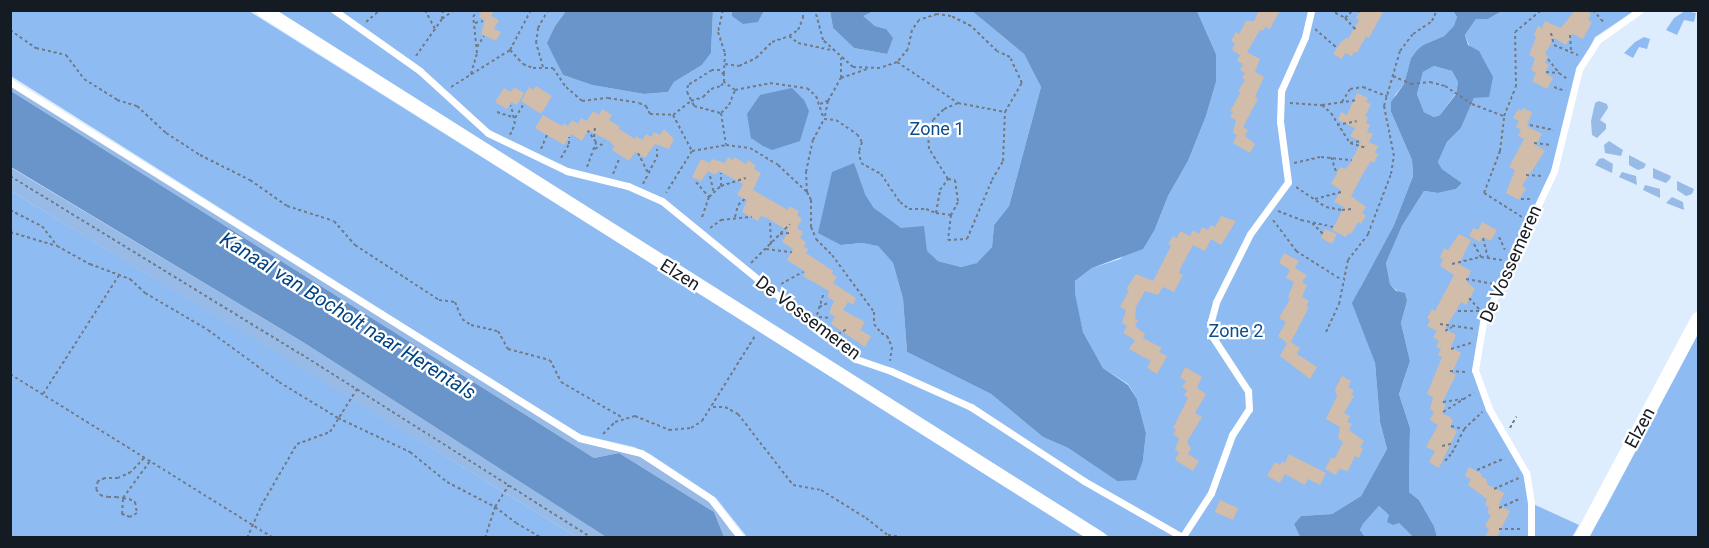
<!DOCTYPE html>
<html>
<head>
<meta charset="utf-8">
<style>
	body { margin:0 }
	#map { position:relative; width:1709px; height:548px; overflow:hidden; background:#deedfe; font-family:Roboto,sans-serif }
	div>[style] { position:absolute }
	.green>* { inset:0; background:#97bae6 }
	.forest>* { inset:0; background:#8ebbf2 }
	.water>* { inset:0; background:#6995ca }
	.building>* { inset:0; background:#d2bcaa; transform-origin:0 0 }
	.path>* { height:2px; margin-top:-1px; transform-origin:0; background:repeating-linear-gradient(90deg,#717b87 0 3px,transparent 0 6px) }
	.service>* { height:7px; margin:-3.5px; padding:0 3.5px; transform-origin:3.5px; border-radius:3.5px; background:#fff }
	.minor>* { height:14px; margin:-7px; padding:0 7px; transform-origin:7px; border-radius:7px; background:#fff }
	span { translate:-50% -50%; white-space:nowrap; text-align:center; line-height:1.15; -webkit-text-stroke:4.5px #fff; paint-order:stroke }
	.park-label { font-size:18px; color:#0d4c8d }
	.street-label { font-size:18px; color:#151b23 }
	.water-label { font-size:20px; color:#004483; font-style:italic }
	.frame { position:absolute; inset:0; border:12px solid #151b23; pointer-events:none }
</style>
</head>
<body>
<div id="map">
	<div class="green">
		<div style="clip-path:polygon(10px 85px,579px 442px,639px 456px,708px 500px,719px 511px,730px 530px,737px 537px,724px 537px,714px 512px,619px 453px,594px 458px,11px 91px)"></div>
		<div style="clip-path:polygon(1599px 101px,1607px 104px,1608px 108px,1600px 120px,1606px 124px,1606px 129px,1597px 138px,1592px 135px,1591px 121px,1595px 103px)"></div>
		<div style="clip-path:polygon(1609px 141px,1623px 150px,1621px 156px,1605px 153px,1604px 145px)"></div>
		<div style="clip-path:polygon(1629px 155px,1646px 164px,1644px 168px,1638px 170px,1629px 165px)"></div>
		<div style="clip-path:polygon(1603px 158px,1613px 164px,1612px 173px,1595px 165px,1599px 159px)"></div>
		<div style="clip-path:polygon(10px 167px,306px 344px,606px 537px,577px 537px,11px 191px)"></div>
		<div style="clip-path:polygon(1653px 168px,1671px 176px,1670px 179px,1666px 183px,1653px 178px)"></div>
		<div style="clip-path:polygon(1622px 172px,1636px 176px,1637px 185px,1619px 177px)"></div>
		<div style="clip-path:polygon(1677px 181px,1694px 189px,1692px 194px,1686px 196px,1677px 190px)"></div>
		<div style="clip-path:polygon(1645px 185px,1660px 189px,1660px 198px,1643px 190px)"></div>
		<div style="clip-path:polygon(1672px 197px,1683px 202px,1684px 210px,1666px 203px)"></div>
	</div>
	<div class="forest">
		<div style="clip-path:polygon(10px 11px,249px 11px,1087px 537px,747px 537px,716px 498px,650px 454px,634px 447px,578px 434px,11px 76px)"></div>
		<div style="clip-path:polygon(272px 11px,566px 11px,555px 26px,548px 43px,563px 75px,592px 85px,644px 94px,668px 92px,674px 82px,702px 65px,711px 53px,713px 11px,732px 11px,732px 16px,758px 22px,764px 11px,830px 11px,833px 28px,854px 48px,887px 54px,886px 29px,875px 26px,862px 16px,874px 11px,972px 11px,1024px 54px,1041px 87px,1009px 206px,994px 225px,992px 247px,978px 263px,961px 267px,938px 261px,874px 208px,865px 194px,841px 245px,862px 243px,878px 246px,893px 263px,903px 299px,907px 352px,991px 394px,1043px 437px,1068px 448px,1117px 481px,1143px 460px,1146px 433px,1137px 399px,1128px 384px,1103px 368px,1083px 332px,1074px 294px,1075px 281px,1092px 268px,1120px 259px,1155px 229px,1168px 196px,1188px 161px,1206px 116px,1216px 82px,1216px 54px,1197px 11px,1453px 11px,1457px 17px,1455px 26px,1444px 36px,1423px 45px,1417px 50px,1411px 58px,1404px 84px,1395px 95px,1391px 112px,1412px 160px,1413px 176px,1394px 225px,1360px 288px,1358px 317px,1375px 363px,1380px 422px,1387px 449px,1361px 496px,1332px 514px,1301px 516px,1294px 524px,1300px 537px,1110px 537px)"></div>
		<div style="clip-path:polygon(1502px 11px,1634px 11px,1595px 37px,1579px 69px,1554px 171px,1483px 322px,1475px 370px,1482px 393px,1526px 473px,1531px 503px,1579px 525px,1572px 537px,1437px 537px,1434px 526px,1419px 500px,1409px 492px,1410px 428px,1399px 394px,1410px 361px,1401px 323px,1407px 301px,1390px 284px,1386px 263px,1402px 226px,1424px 191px,1438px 193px,1456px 189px,1462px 183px,1442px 169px,1438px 162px,1447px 142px,1461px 128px,1474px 98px,1489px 96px,1465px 35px,1476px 19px,1488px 19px)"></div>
		<div style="clip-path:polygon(1685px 11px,1696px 13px,1694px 22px,1684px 20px,1677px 35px,1666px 30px,1674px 18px)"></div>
		<div style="clip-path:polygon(1644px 37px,1650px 39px,1647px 49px,1639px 47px,1633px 58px,1624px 53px,1635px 42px)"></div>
		<div style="clip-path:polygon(1434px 66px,1452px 71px,1458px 82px,1456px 93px,1440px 115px,1434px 117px,1424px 112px,1417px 94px,1423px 72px)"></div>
		<div style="clip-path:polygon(11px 191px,295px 364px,577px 537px,11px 537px)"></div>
		<div style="clip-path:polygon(1698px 334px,1698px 537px,1588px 538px,1606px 507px)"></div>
		<div style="clip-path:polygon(1379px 506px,1399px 523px,1413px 537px,1365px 537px,1360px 530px,1363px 524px)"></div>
	</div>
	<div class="water">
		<div style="clip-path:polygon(566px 11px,713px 11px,711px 53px,702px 65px,674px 82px,668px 92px,644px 94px,592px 85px,563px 75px,547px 43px,555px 26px)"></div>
		<div style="clip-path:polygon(732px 11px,732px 10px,764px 11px,758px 22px,743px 24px,732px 16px)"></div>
		<div style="clip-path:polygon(830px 11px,885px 11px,874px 11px,863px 16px,875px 26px,886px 29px,893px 38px,887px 54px,854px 48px,833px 28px)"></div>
		<div style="clip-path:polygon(972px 11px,1197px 11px,1216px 54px,1216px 82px,1206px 116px,1188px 161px,1168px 196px,1155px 229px,1143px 249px,1092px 268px,1075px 281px,1075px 294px,1083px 332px,1103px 368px,1128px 385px,1137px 399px,1146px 433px,1143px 460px,1136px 480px,1117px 481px,1068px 448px,1043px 437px,991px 394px,907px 352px,903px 299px,893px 263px,878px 246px,862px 243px,841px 245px,818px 233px,832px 172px,854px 163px,865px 194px,874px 208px,901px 228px,924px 226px,927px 251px,938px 261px,961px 267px,977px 263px,992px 247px,994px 225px,1009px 206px,1041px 87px,1024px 54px)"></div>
		<div style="clip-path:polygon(evenodd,1453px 11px,1502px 11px,1488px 19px,1476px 19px,1465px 35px,1468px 45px,1479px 51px,1493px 77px,1489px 97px,1474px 98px,1461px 128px,1447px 142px,1438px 162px,1442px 169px,1462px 183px,1456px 189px,1438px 193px,1424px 191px,1402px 226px,1386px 263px,1390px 284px,1396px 291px,1405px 293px,1407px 301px,1401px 323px,1410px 361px,1399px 394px,1410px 428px,1409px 492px,1419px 500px,1434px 526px,1437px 537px,1413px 537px,1399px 523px,1393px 525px,1387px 522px,1389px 515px,1379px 506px,1363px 524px,1360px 530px,1365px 537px,1300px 537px,1294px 524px,1301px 516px,1332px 514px,1361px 496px,1387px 449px,1380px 422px,1375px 363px,1352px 303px,1394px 225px,1413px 176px,1412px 160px,1391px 112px,1391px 102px,1404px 84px,1411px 58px,1417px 50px,1423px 45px,1444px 36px,1454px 26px,1457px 17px,1453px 11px,1434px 66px,1452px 71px,1458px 82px,1456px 94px,1440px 115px,1434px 117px,1424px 112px,1417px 94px,1423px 72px,1434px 66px)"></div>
		<div style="clip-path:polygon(792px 88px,804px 100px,809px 111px,800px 141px,772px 150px,763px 146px,751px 138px,747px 114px,760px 95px)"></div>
		<div style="clip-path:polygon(11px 91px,594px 458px,619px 453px,714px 512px,724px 537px,606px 537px,306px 344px,11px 167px)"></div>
	</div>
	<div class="building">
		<div style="clip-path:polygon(482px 10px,494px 10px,491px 16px,499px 20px,494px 29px,501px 32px,496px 41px,481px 34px,485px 20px,479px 17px)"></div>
		<div style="clip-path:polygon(1259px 10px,1280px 10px,1270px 29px,1265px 27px,1263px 31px,1260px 30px,1247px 52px,1260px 59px,1255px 72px,1264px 77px,1255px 97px,1258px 99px,1243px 127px,1248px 130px,1245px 136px,1255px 144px,1250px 153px,1233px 143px,1237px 135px,1233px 133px,1236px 120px,1230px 117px,1233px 112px,1230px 111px,1241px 92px,1238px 91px,1245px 80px,1242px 78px,1245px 73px,1240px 70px,1243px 64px,1237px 61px,1240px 55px,1232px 50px,1235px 43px,1231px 41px,1236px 32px,1239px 34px,1246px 21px,1254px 21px)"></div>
		<div style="clip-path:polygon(1360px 10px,1384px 10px,1369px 38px,1366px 36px,1357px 53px,1354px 52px,1352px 56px,1345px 53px,1342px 59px,1333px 54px,1340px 43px,1346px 38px,1348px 39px,1359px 20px,1356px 18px)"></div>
		<div style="clip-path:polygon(1575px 10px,1585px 10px,1591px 14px,1588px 20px,1592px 22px,1583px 39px,1573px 34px,1566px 45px,1554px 38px,1545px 54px,1548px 56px,1545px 63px,1549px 65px,1545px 73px,1553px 78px,1547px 89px,1532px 81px,1536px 73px,1531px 70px,1535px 58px,1529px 55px,1536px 37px,1534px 34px,1538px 26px,1542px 28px,1545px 21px,1561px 28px)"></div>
		<div style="clip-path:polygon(536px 86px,552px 96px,541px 114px,521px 101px,529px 87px,533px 90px)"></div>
		<div style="clip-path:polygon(514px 87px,524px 93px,517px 105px,511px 102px,507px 109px,495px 102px,504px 88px,511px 92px)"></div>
		<div style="clip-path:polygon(1357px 93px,1368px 98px,1366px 102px,1371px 104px,1365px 116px,1368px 117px,1366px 123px,1370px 125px,1367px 132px,1373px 134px,1369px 142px,1378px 146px,1375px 153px,1378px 154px,1374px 163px,1371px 161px,1363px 174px,1351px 196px,1366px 207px,1362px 213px,1366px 215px,1361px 224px,1358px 222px,1351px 234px,1349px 233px,1346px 237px,1332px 230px,1344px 207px,1334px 202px,1341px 190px,1331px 184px,1340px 167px,1345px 169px,1349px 165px,1361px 142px,1350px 136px,1355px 128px,1338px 120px,1341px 112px,1347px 115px)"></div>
		<div style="clip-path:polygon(1523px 108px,1532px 112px,1527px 126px,1542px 134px,1536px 145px,1545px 151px,1522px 186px,1526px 188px,1519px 200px,1506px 193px,1515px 170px,1509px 167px,1524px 139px,1518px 136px,1521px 130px,1516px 127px,1519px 121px,1513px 118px,1518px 109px,1521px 111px)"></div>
		<div style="clip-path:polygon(602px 109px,612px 115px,609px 120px,620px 127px,619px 129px,635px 139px,636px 136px,642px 140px,646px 134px,651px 137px,654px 132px,660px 135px,664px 129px,674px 139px,669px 149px,655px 144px,645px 158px,635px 152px,629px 161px,612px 150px,614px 147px,611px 142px,588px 130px,582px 141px,571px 134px,564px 145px,535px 128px,543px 115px,562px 126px,564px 123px,568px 126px,572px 120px,578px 124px,581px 118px,587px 121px,593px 111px,599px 115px)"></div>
		<div style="clip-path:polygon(728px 157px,733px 160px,734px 157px,746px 164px,748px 160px,756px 166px,754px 169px,761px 173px,753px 190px,788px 210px,789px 206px,799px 211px,797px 215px,802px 219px,797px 228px,803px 232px,800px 238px,806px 242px,804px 247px,808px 249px,806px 253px,833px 271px,832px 274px,837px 277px,833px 283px,856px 298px,853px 305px,848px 302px,843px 310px,865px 322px,860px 330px,871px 336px,865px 347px,831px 324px,835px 317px,829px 313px,834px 301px,828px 297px,829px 291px,803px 276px,806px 272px,787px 260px,793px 249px,782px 242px,788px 231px,767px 218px,761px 216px,758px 221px,742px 212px,747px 200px,737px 195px,743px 184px,719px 171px,715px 175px,708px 171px,701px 181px,692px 177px,701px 159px,710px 163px,712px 159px,725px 163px)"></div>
		<div style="clip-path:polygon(1221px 216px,1236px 221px,1221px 245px,1211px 239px,1205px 251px,1193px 245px,1181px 267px,1179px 273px,1183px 275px,1174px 292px,1163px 287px,1158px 295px,1145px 291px,1136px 307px,1135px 319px,1138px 320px,1135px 326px,1145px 334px,1143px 338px,1162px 348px,1159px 352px,1167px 356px,1157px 374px,1147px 368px,1151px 361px,1129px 349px,1135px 340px,1123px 333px,1127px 326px,1122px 323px,1126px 310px,1120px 307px,1129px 290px,1126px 289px,1136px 274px,1153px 281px,1171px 246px,1168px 244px,1173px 236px,1177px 238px,1180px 231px,1190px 236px,1193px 230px,1199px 234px,1202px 227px,1208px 230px,1211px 225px,1215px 227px)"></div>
		<div style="clip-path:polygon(1482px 222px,1497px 230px,1491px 241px,1483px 237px,1480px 242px,1469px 236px,1473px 228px,1478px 230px)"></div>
		<div style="clip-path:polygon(1325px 229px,1337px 234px,1332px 244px,1321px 238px)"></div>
		<div style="clip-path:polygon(1459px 234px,1471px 240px,1459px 264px,1471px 271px,1466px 281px,1475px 289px,1466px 305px,1461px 302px,1445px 329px,1456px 335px,1451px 347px,1461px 353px,1452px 373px,1456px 375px,1442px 403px,1446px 405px,1442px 413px,1450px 417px,1453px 421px,1450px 427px,1457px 431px,1439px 468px,1429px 462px,1435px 451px,1426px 447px,1438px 425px,1430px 420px,1434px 412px,1430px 409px,1433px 397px,1427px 394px,1442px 357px,1438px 355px,1441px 349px,1436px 347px,1439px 341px,1433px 337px,1437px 331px,1427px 326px,1430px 320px,1427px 318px,1432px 309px,1435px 311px,1454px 275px,1440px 266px,1443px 259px,1440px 257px,1444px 248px,1448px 250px)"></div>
		<div style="clip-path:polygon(1284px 253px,1299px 261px,1295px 268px,1307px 275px,1302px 282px,1307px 285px,1302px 297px,1309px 301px,1306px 306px,1309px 307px,1291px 342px,1300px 348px,1297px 354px,1317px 367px,1310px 379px,1280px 356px,1287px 343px,1278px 336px,1286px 322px,1279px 318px,1290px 299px,1288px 297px,1294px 282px,1286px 278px,1290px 270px,1279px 263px)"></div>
		<div style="clip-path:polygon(1185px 367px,1202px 377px,1197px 388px,1206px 394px,1195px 413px,1202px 417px,1187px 442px,1191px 448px,1188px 454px,1199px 461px,1193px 471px,1175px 460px,1179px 452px,1175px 450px,1179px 438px,1173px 434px,1176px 430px,1173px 428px,1188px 398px,1184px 396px,1187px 390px,1182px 387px,1186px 381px,1180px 378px)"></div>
		<div style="clip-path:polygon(1342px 376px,1351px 381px,1348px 387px,1354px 390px,1351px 395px,1354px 396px,1344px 413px,1350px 416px,1347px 422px,1352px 424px,1349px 430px,1364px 441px,1360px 447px,1363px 449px,1359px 458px,1355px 456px,1348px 471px,1339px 469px,1336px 475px,1325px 469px,1331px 458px,1335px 458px,1343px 442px,1338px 438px,1340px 427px,1326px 419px,1337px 396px,1335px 389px)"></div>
		<div style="clip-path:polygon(1289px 454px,1326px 473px,1320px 485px,1308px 479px,1305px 485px,1285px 474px,1280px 483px,1267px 476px,1275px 462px,1280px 465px,1282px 461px,1285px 463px)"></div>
		<div style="clip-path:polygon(1469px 467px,1482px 474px,1481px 476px,1486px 479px,1488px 485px,1504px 493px,1499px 505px,1510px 511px,1497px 537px,1485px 537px,1489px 529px,1485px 526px,1491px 515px,1487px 513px,1489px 508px,1485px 505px,1487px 499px,1468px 485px,1471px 479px,1465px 476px)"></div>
		<div style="left:1220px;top:500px;width:20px;height:13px;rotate:24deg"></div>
	</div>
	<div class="path">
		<div style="left:425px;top:10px;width:21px;rotate:62deg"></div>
		<div style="left:723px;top:10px;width:23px;rotate:103deg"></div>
		<div style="left:718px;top:32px;width:22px;rotate:72deg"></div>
		<div style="left:725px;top:53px;width:22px;rotate:93deg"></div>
		<div style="left:1330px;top:10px;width:17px;rotate:28deg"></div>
		<div style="left:1345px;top:18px;width:16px;rotate:47deg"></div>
		<div style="left:1358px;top:10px;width:3px;rotate:45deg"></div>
		<div style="left:1593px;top:10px;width:18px;rotate:49deg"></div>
		<div style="left:1345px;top:18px;width:11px;rotate:-45deg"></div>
		<div style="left:442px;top:19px;width:9px;rotate:-84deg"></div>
		<div style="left:366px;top:22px;width:18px;rotate:-41deg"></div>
		<div style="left:475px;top:23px;width:8px;rotate:-14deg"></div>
		<div style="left:1315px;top:29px;width:28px;rotate:41deg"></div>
		<div style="left:10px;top:30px;width:32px;rotate:35deg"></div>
		<div style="left:36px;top:48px;width:31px;rotate:13deg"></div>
		<div style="left:66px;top:55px;width:30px;rotate:53deg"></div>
		<div style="left:84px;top:79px;width:39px;rotate:32deg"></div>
		<div style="left:117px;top:100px;width:21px;rotate:17deg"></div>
		<div style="left:137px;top:106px;width:40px;rotate:43deg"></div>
		<div style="left:166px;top:133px;width:40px;rotate:32.9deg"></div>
		<div style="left:200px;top:155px;width:56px;rotate:26.6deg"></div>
		<div style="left:250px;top:180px;width:45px;rotate:35.1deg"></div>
		<div style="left:287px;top:206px;width:49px;rotate:17.7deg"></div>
		<div style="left:334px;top:221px;width:32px;rotate:49deg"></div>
		<div style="left:355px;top:245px;width:100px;rotate:33.2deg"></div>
		<div style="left:439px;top:300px;width:16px;rotate:7deg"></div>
		<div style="left:455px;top:302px;width:18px;rotate:68deg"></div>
		<div style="left:462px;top:319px;width:11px;rotate:34deg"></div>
		<div style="left:471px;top:325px;width:28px;rotate:13deg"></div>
		<div style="left:498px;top:331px;width:21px;rotate:61deg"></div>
		<div style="left:508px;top:349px;width:43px;rotate:14.7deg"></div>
		<div style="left:550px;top:360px;width:25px;rotate:63deg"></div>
		<div style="left:561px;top:382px;width:72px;rotate:30.1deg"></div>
		<div style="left:1551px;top:33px;width:12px;rotate:76deg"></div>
		<div style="left:1554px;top:45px;width:26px;rotate:23deg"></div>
		<div style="left:1570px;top:35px;width:16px;rotate:86deg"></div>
		<div style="left:789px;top:36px;width:11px;rotate:38deg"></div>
		<div style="left:798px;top:43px;width:34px;rotate:12deg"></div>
		<div style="left:477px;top:47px;width:13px;rotate:-58deg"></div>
		<div style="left:510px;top:50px;width:19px;rotate:47deg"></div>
		<div style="left:523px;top:64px;width:11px;rotate:22deg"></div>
		<div style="left:533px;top:68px;width:20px"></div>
		<div style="left:553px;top:68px;width:23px;rotate:56deg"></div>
		<div style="left:566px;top:87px;width:21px;rotate:41deg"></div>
		<div style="left:582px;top:101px;width:26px;rotate:-7deg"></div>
		<div style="left:608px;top:98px;width:31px;rotate:9deg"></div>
		<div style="left:639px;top:103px;width:8px;rotate:23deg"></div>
		<div style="left:646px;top:106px;width:9px;rotate:63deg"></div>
		<div style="left:650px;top:114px;width:23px;rotate:2deg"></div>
		<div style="left:673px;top:115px;width:41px;rotate:62.2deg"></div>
		<div style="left:692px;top:151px;width:49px;rotate:121.8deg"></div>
		<div style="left:416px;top:56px;width:45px;rotate:-54.9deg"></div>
		<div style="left:442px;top:19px;width:15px;rotate:-37deg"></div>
		<div style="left:1548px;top:59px;width:18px;rotate:52deg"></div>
		<div style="left:897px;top:62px;width:73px;rotate:33.9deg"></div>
		<div style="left:725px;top:64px;width:14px;rotate:8deg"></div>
		<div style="left:739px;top:66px;width:19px;rotate:-25deg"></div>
		<div style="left:756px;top:58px;width:23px;rotate:-45deg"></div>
		<div style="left:772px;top:42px;width:18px;rotate:-19deg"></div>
		<div style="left:789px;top:36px;width:11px;rotate:-34deg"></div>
		<div style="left:798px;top:30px;width:13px;rotate:-67deg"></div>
		<div style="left:803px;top:18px;width:8px;rotate:-90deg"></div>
		<div style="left:543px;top:67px;width:25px;rotate:-106deg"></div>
		<div style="left:536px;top:43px;width:15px;rotate:-82deg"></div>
		<div style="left:538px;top:28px;width:21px;rotate:-61deg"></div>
		<div style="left:1546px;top:72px;width:13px;rotate:4deg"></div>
		<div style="left:1559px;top:73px;width:9px;rotate:36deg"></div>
		<div style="left:471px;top:74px;width:22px;rotate:-74deg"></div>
		<div style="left:477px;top:53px;width:36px;rotate:-96deg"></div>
		<div style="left:473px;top:17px;width:7px;rotate:-56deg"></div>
		<div style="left:1393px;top:76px;width:20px;rotate:24deg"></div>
		<div style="left:1411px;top:84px;width:19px;rotate:-6deg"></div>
		<div style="left:1430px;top:82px;width:16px;rotate:15deg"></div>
		<div style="left:1445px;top:86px;width:32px;rotate:34deg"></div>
		<div style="left:1472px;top:104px;width:34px;rotate:21deg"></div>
		<div style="left:841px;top:78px;width:28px;rotate:-19deg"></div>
		<div style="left:451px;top:87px;width:70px;rotate:-32.1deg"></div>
		<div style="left:510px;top:50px;width:45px;rotate:-62.3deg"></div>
		<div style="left:1554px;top:87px;width:12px;rotate:20deg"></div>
		<div style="left:735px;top:90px;width:36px;rotate:-11deg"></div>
		<div style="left:770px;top:83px;width:37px;rotate:8deg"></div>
		<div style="left:807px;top:88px;width:12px;rotate:42deg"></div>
		<div style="left:816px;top:96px;width:24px;rotate:71deg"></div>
		<div style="left:1342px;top:102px;width:15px;rotate:-58deg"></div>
		<div style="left:1350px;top:89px;width:13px;rotate:-9deg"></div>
		<div style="left:1363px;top:87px;width:26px;rotate:21deg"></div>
		<div style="left:1290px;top:103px;width:32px;rotate:4deg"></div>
		<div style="left:1322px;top:105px;width:36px;rotate:-8deg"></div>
		<div style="left:820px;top:104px;width:9px;rotate:-21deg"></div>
		<div style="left:828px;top:101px;width:26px;rotate:-61deg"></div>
		<div style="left:841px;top:78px;width:20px;rotate:-90deg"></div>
		<div style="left:1322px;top:105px;width:12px;rotate:42deg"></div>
		<div style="left:1331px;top:113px;width:36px;rotate:58deg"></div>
		<div style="left:1350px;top:143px;width:17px;rotate:17deg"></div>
		<div style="left:497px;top:112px;width:19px;rotate:18deg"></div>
		<div style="left:515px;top:118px;width:15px;rotate:-58deg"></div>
		<div style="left:721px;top:113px;width:11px;rotate:-45deg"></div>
		<div style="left:729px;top:105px;width:16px;rotate:-68deg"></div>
		<div style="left:735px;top:90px;width:14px;rotate:-144deg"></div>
		<div style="left:724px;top:82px;width:7px;rotate:-90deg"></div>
		<div style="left:724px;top:75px;width:6px;rotate:-129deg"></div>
		<div style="left:720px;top:70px;width:8px;rotate:180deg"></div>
		<div style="left:712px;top:70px;width:28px;rotate:148deg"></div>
		<div style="left:688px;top:85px;width:7px;rotate:98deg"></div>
		<div style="left:687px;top:92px;width:16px;rotate:63deg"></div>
		<div style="left:694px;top:106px;width:28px;rotate:15deg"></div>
		<div style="left:721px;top:113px;width:32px;rotate:81deg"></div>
		<div style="left:673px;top:115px;width:23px;rotate:-38deg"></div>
		<div style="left:691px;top:101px;width:13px;rotate:-18deg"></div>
		<div style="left:703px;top:97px;width:11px;rotate:-45deg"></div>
		<div style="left:711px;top:89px;width:10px;rotate:-17deg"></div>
		<div style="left:721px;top:86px;width:5px;rotate:-53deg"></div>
		<div style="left:825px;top:116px;width:15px;rotate:-79deg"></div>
		<div style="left:1337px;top:125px;width:20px;rotate:-11deg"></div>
		<div style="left:1530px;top:125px;width:24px;rotate:12deg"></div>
		<div style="left:510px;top:135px;width:12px;rotate:-66deg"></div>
		<div style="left:515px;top:124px;width:19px;rotate:-102deg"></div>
		<div style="left:594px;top:137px;width:10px;rotate:-84deg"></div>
		<div style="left:1350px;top:143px;width:11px;rotate:-10deg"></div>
		<div style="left:1534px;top:143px;width:18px;rotate:6deg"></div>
		<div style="left:541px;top:149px;width:15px;rotate:-67deg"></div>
		<div style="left:595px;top:149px;width:12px;rotate:-35deg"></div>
		<div style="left:692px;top:151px;width:35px;rotate:-10deg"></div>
		<div style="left:726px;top:145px;width:24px;rotate:7deg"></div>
		<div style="left:750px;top:148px;width:33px;rotate:31deg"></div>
		<div style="left:778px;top:165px;width:40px;rotate:43deg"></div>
		<div style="left:807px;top:192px;width:9px;rotate:63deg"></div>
		<div style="left:811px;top:200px;width:27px;rotate:90deg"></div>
		<div style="left:811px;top:227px;width:13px;rotate:67deg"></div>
		<div style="left:816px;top:239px;width:23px;rotate:45deg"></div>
		<div style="left:832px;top:255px;width:71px;rotate:53.6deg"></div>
		<div style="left:874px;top:312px;width:12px;rotate:90deg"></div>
		<div style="left:874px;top:324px;width:11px;rotate:52deg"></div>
		<div style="left:881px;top:333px;width:7px;rotate:27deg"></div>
		<div style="left:887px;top:336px;width:12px;rotate:66deg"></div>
		<div style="left:892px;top:347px;width:14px;rotate:98deg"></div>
		<div style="left:638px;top:153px;width:22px;rotate:63deg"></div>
		<div style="left:1331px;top:157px;width:18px;rotate:71deg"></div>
		<div style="left:561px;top:158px;width:16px;rotate:-60deg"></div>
		<div style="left:569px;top:144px;width:7px;rotate:-90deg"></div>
		<div style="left:1294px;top:163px;width:28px;rotate:-13deg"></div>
		<div style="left:1321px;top:157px;width:31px;rotate:6deg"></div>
		<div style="left:587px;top:167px;width:27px;rotate:-70deg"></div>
		<div style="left:596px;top:142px;width:14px;rotate:-126deg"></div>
		<div style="left:613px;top:174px;width:18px;rotate:-68deg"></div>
		<div style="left:1526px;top:175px;width:17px;rotate:3deg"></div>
		<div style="left:10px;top:176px;width:341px;rotate:31.5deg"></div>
		<div style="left:301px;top:354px;width:344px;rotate:32.3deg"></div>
		<div style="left:710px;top:176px;width:17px;rotate:77deg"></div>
		<div style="left:948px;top:179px;width:36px;rotate:-122deg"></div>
		<div style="left:929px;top:149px;width:16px;rotate:-94deg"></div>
		<div style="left:928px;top:133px;width:14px;rotate:-69deg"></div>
		<div style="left:933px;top:120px;width:16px;rotate:-45deg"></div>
		<div style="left:944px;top:109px;width:15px;rotate:-23deg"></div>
		<div style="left:958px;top:103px;width:48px;rotate:10.8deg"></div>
		<div style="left:696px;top:182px;width:20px;rotate:49deg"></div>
		<div style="left:709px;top:197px;width:24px;rotate:109deg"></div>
		<div style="left:643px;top:184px;width:30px;rotate:-63deg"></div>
		<div style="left:657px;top:157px;width:8px;rotate:-90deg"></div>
		<div style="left:721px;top:186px;width:26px;rotate:-18deg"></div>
		<div style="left:1296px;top:187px;width:36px;rotate:34deg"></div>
		<div style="left:1326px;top:207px;width:16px;rotate:11deg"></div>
		<div style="left:1342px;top:210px;width:10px;rotate:-6deg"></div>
		<div style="left:807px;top:192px;width:20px;rotate:-93deg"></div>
		<div style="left:806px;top:172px;width:33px;rotate:-78deg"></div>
		<div style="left:813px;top:140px;width:24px;rotate:-62deg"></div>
		<div style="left:824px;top:119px;width:12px;rotate:5deg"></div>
		<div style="left:836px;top:120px;width:25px;rotate:34deg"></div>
		<div style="left:857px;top:134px;width:9px;rotate:58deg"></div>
		<div style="left:862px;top:142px;width:9px;rotate:108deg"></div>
		<div style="left:859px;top:151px;width:12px;rotate:81deg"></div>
		<div style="left:861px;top:163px;width:23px;rotate:29deg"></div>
		<div style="left:881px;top:174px;width:34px;rotate:56deg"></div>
		<div style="left:900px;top:202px;width:11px;rotate:38deg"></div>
		<div style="left:909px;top:209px;width:17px"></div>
		<div style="left:926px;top:209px;width:11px;rotate:22deg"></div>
		<div style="left:936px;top:213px;width:23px;rotate:-80deg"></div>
		<div style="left:940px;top:190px;width:14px;rotate:-54deg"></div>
		<div style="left:948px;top:179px;width:7px;rotate:8deg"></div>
		<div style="left:955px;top:180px;width:22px;rotate:82deg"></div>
		<div style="left:958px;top:202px;width:15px;rotate:118deg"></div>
		<div style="left:951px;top:215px;width:25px;rotate:97deg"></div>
		<div style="left:948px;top:240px;width:19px;rotate:-3deg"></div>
		<div style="left:967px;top:239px;width:64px;rotate:-67deg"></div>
		<div style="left:992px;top:180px;width:22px;rotate:-60deg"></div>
		<div style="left:1003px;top:161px;width:49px;rotate:-87.7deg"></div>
		<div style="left:1005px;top:112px;width:34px;rotate:-60deg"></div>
		<div style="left:1022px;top:83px;width:29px;rotate:-115deg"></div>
		<div style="left:1010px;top:57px;width:14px;rotate:-155deg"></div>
		<div style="left:997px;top:51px;width:36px;rotate:-136deg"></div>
		<div style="left:971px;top:26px;width:22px;rotate:-153deg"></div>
		<div style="left:951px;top:16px;width:14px;rotate:-172deg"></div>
		<div style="left:937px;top:14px;width:19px;rotate:162deg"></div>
		<div style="left:919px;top:20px;width:12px;rotate:125deg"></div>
		<div style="left:912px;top:30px;width:19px;rotate:102deg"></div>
		<div style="left:908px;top:49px;width:17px;rotate:130deg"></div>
		<div style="left:897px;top:62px;width:18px;rotate:161deg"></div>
		<div style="left:880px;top:68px;width:27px;rotate:-178deg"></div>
		<div style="left:853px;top:67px;width:40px;rotate:-138deg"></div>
		<div style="left:823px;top:40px;width:31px;rotate:-105deg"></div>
		<div style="left:709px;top:197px;width:16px;rotate:-43deg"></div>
		<div style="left:721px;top:186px;width:13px;rotate:-90deg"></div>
		<div style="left:1315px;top:199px;width:27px;rotate:-15deg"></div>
		<div style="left:1521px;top:199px;width:10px"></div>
		<div style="left:10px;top:210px;width:36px;rotate:27deg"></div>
		<div style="left:42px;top:226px;width:25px;rotate:53deg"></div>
		<div style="left:1278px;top:211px;width:25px;rotate:21deg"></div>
		<div style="left:1301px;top:220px;width:33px;rotate:12deg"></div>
		<div style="left:936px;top:213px;width:15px;rotate:8deg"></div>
		<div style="left:735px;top:217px;width:12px;rotate:-76deg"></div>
		<div style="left:738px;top:205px;width:9px;rotate:-41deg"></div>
		<div style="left:1522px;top:217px;width:45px;rotate:-147.7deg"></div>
		<div style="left:1484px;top:193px;width:45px;rotate:-69.1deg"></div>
		<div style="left:1500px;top:151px;width:35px;rotate:-83deg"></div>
		<div style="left:1504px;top:116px;width:31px;rotate:-68deg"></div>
		<div style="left:1516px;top:87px;width:55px;rotate:-91deg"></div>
		<div style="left:1515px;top:32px;width:34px;rotate:-40deg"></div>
		<div style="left:1273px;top:220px;width:39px;rotate:53deg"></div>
		<div style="left:1296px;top:251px;width:54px;rotate:32.2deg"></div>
		<div style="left:770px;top:223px;width:21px;rotate:87deg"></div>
		<div style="left:1312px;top:223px;width:16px;rotate:45deg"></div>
		<div style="left:710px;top:228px;width:14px;rotate:-36deg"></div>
		<div style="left:721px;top:220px;width:31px;rotate:-6deg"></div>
		<div style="left:10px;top:232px;width:49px;rotate:16.6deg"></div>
		<div style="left:57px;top:246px;width:38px;rotate:29deg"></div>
		<div style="left:90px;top:264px;width:43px;rotate:20.6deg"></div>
		<div style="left:130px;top:279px;width:21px;rotate:43deg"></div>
		<div style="left:145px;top:293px;width:73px;rotate:30.4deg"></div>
		<div style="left:208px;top:330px;width:88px;rotate:36.2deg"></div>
		<div style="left:279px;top:382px;width:69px;rotate:31.4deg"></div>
		<div style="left:338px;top:418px;width:80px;rotate:25.3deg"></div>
		<div style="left:410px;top:452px;width:48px;rotate:39deg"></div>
		<div style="left:447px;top:482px;width:54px;rotate:27.5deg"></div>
		<div style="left:495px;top:507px;width:26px;rotate:37deg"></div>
		<div style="left:516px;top:523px;width:30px;rotate:30deg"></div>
		<div style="left:780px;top:234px;width:9px;rotate:-6deg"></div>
		<div style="left:1499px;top:237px;width:14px;rotate:65deg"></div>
		<div style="left:1483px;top:238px;width:21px;rotate:76deg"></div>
		<div style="left:1474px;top:244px;width:15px;rotate:62deg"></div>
		<div style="left:766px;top:249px;width:26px;rotate:7deg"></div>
		<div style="left:751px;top:263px;width:55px;rotate:-45deg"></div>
		<div style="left:1452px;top:264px;width:30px;rotate:-14deg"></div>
		<div style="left:1481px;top:257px;width:21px;rotate:8deg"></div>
		<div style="left:1466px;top:279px;width:27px;rotate:10deg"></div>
		<div style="left:781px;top:284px;width:25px;rotate:-29deg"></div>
		<div style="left:1469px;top:298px;width:15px;rotate:48deg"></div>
		<div style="left:819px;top:307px;width:10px;rotate:-24deg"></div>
		<div style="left:1458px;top:311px;width:21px"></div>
		<div style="left:817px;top:315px;width:24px;rotate:-73deg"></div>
		<div style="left:819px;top:317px;width:12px;rotate:5deg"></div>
		<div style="left:1440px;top:324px;width:34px;rotate:8deg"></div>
		<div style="left:1445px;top:331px;width:8px;rotate:-30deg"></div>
		<div style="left:1326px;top:332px;width:31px;rotate:-65deg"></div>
		<div style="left:1339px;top:304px;width:45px;rotate:-78.4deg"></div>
		<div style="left:1348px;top:260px;width:33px;rotate:-52deg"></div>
		<div style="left:1368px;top:234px;width:64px;rotate:-69deg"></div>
		<div style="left:1391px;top:174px;width:18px;rotate:-81deg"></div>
		<div style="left:1394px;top:156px;width:51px;rotate:-101.3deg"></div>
		<div style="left:1384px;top:106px;width:57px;rotate:-73.8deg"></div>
		<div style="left:1400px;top:51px;width:21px;rotate:-53deg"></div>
		<div style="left:1413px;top:34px;width:23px;rotate:-34deg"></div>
		<div style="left:1432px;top:21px;width:12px;rotate:-66deg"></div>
		<div style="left:838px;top:334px;width:10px;rotate:-29deg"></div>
		<div style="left:1451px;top:349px;width:21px;rotate:-17deg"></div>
		<div style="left:1450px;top:371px;width:16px;rotate:4deg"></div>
		<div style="left:10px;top:374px;width:310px;rotate:31.9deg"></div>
		<div style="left:43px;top:394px;width:141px;rotate:-57.4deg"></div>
		<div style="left:1443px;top:402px;width:20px;rotate:-9deg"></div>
		<div style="left:713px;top:407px;width:12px"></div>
		<div style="left:725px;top:407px;width:15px;rotate:28deg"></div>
		<div style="left:738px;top:414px;width:90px;rotate:52.2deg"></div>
		<div style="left:793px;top:485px;width:28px;rotate:10deg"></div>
		<div style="left:821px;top:490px;width:53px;rotate:31.9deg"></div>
		<div style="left:866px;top:518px;width:28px;rotate:38deg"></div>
		<div style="left:888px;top:535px;width:18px;rotate:9deg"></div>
		<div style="left:1443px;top:412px;width:36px;rotate:-32deg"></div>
		<div style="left:1451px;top:426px;width:12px;rotate:14deg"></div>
		<div style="left:1510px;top:428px;width:13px;rotate:-61deg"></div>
		<div style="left:603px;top:434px;width:17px;rotate:-45deg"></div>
		<div style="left:615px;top:422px;width:21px;rotate:-17deg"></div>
		<div style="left:635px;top:416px;width:37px;rotate:22deg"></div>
		<div style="left:669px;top:430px;width:22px;rotate:-5deg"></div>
		<div style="left:691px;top:428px;width:13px;rotate:-32deg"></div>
		<div style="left:702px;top:421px;width:100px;rotate:-58.1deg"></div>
		<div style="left:1442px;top:446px;width:12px;rotate:-14deg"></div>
		<div style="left:144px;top:458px;width:19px;rotate:133deg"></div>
		<div style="left:131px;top:472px;width:14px;rotate:155deg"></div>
		<div style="left:118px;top:478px;width:13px;rotate:180deg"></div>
		<div style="left:105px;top:478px;width:8px;rotate:157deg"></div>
		<div style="left:98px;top:481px;width:8px;rotate:104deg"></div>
		<div style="left:96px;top:489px;width:7px;rotate:56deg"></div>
		<div style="left:100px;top:495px;width:8px;rotate:14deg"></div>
		<div style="left:108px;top:497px;width:8px"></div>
		<div style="left:116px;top:497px;width:7px;rotate:8deg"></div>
		<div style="left:123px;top:498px;width:6px;rotate:9deg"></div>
		<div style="left:129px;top:499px;width:7px;rotate:27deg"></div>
		<div style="left:135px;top:502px;width:11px;rotate:80deg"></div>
		<div style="left:137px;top:513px;width:8px;rotate:150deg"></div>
		<div style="left:130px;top:517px;width:9px;rotate:-159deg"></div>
		<div style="left:122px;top:514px;width:16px;rotate:-86deg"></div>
		<div style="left:123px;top:498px;width:46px;rotate:-53.9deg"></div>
		<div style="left:1445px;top:461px;width:11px;rotate:-49deg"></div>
		<div style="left:1452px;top:453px;width:27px;rotate:-63deg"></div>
		<div style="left:1464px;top:429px;width:25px;rotate:-43deg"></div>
		<div style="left:1477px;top:470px;width:30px;rotate:-23deg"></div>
		<div style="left:1494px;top:489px;width:27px;rotate:-24deg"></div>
		<div style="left:1499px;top:508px;width:24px;rotate:-24deg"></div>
		<div style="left:1499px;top:529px;width:24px"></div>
		<div style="left:247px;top:538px;width:35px;rotate:-66deg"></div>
		<div style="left:261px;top:506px;width:72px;rotate:-59.9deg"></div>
		<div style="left:297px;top:444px;width:35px;rotate:-20deg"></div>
		<div style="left:330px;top:432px;width:51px;rotate:-57.9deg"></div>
		<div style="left:485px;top:538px;width:33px;rotate:-72deg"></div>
		<div style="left:495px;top:507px;width:26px;rotate:-58deg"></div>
	</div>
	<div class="service">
		<div style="left:334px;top:10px;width:105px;rotate:35.3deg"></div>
		<div style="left:420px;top:71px;width:92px;rotate:42.4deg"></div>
		<div style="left:488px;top:133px;width:88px;rotate:25.7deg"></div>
		<div style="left:567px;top:171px;width:63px;rotate:13.8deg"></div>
		<div style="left:628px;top:186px;width:37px;rotate:24deg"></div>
		<div style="left:662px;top:201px;width:250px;rotate:39.2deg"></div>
		<div style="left:856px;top:359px;width:37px;rotate:19deg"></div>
		<div style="left:891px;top:371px;width:88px;rotate:24.2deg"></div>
		<div style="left:971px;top:407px;width:135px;rotate:33.2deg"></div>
		<div style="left:1084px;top:481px;width:115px;rotate:29.7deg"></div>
		<div style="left:10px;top:82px;width:672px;rotate:31.99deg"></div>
		<div style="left:580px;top:438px;width:63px;rotate:13.8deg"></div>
		<div style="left:641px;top:453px;width:84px;rotate:33.3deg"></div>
		<div style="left:711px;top:499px;width:49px;rotate:52.4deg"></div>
		<div style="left:1183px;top:536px;width:51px;rotate:-56.9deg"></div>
		<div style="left:1211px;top:493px;width:62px;rotate:-70.1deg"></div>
		<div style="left:1232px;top:435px;width:31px;rotate:-57deg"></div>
		<div style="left:1249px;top:409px;width:18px;rotate:-93deg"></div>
		<div style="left:1248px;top:391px;width:66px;rotate:-123.2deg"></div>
		<div style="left:1212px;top:336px;width:15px;rotate:-94deg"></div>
		<div style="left:1211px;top:321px;width:20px;rotate:-75deg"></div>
		<div style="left:1216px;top:302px;width:76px;rotate:-63.4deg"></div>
		<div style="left:1250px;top:234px;width:64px;rotate:-53.8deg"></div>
		<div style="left:1288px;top:182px;width:62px;rotate:-97.5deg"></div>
		<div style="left:1280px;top:121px;width:30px;rotate:-88deg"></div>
		<div style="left:1281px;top:91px;width:59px;rotate:-66deg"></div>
		<div style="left:1305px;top:37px;width:28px;rotate:-77deg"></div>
		<div style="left:1531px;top:538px;width:35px;rotate:-90deg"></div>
		<div style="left:1531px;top:503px;width:30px;rotate:-99deg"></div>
		<div style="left:1526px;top:473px;width:74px;rotate:-120deg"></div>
		<div style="left:1489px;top:409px;width:41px;rotate:-109.7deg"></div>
		<div style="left:1475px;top:370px;width:49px;rotate:-80.5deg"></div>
		<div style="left:1483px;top:322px;width:167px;rotate:-64.8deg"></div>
		<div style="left:1554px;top:171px;width:105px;rotate:-76.2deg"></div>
		<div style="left:1579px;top:69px;width:35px;rotate:-57deg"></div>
		<div style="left:1598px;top:40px;width:52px;rotate:-35.5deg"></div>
	</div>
	<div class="minor">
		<div style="left:263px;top:10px;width:989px;rotate:32.28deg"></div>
		<div style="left:1581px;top:538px;width:248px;rotate:-61.9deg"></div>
	</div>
	<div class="park-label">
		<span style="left:937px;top:129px">Zone 1</span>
		<span style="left:1236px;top:331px">Zone 2</span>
	</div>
	<div class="street-label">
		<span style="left:1511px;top:264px;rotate:-66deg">De Vossemeren</span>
		<span style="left:680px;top:275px;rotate:32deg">Elzen</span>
		<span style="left:808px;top:318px;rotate:37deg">De Vossemeren</span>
		<span style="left:1640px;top:428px;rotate:-62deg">Elzen</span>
	</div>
	<div class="water-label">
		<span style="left:348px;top:316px;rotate:32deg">Kanaal van Bocholt naar Herentals</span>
	</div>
	<div class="frame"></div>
</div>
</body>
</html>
